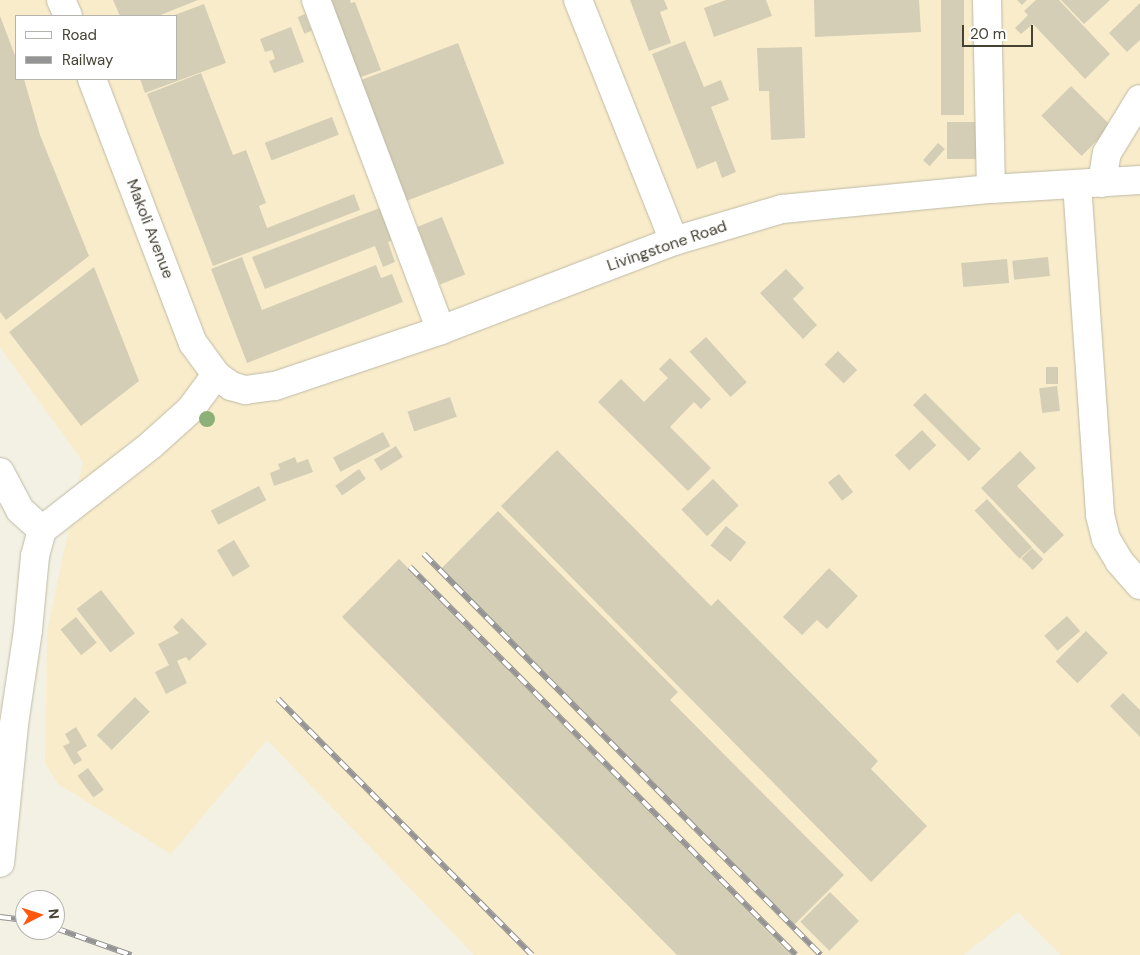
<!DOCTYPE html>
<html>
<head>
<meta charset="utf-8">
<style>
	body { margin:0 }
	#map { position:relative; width:1140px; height:955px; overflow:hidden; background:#f3f1e3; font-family:"DM Sans",sans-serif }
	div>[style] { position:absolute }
	.commercial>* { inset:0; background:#f8eccb }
	.building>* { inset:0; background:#d5ceb7; transform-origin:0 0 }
	.roads { filter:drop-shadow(0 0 1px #bfbaa5) drop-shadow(0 0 1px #bfbaa5) }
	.minor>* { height:28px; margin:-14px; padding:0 14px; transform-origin:14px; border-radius:14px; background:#fff }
	.rail>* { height:5.5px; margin-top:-2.75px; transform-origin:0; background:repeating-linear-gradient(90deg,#fff 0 11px,#949494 0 22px); box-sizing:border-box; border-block:1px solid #949494 }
	.trees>* { width:16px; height:16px; margin:-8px; border-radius:50%; background:#8bb178 }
	span { translate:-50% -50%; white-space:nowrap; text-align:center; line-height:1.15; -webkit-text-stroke:4px #fff; paint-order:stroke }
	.street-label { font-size:16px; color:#454133 }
	.legend { position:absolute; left:15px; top:15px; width:162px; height:65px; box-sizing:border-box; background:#fff; border:1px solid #b5b3ad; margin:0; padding:6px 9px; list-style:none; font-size:15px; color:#454133 }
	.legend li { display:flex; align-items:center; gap:10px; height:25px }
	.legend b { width:25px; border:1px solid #b5b3ad }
	.north { position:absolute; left:15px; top:890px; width:50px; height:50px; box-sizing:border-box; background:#fff; border:1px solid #b5b3ad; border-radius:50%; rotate:85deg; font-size:14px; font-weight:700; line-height:20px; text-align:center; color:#454133 }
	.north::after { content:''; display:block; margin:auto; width:18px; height:22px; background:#ff570e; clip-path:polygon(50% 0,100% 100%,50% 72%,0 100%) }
	.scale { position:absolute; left:962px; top:25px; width:71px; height:22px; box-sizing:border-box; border:2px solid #454133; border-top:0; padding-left:6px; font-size:15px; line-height:18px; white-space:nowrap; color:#454133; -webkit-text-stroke:4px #fff; paint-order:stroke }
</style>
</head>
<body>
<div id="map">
	<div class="commercial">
		<div style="clip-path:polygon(evenodd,0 0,1140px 0,1140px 955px,1061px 955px,1018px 912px,963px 955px,474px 955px,267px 740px,171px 854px,58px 784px,45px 763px,47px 632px,83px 462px,0 347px,0 0,16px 16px,176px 16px,176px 79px,16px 79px,16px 16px)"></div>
	</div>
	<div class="building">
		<div style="clip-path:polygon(113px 0,198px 0,158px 16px,120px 16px)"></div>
		<div style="clip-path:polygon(325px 0,350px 0,351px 3px,355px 2px,381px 70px,355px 79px)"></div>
		<div style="clip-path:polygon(630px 0,664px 0,668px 9px,660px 12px,671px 43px,649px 51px)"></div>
		<div style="clip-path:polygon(726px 0,766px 0,772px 16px,714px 37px,704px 8px)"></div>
		<div style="clip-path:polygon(814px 0,919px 0,921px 32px,815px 37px)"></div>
		<div style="left:941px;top:0;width:23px;height:115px"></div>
		<div style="clip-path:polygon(1017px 0,1027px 0,1022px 5px)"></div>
		<div style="clip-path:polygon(1036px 0,1059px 0,1110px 54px,1085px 79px,1033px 24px,1021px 34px,1015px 28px,1028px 15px,1024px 11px)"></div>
		<div style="clip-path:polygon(1061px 0,1110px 0,1084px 24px)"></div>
		<div style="clip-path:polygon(1140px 3px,1140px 40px,1127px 52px,1109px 33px)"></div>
		<div style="clip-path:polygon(204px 4px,226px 63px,145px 93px,140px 79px,176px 79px,176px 16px,172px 16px)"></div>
		<div style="left:305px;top:14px;width:18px;height:8px;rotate:68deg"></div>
		<div style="clip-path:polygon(0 16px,16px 58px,16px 79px,24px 79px,40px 135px,89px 256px,6px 320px,0 312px)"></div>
		<div style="clip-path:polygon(291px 27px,304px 62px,274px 73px,269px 61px,275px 59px,272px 50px,265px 52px,260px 39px)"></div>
		<div style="clip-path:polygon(685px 41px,704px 87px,721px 80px,729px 100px,711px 107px,736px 172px,722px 178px,716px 161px,697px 169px,652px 54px)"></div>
		<div style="left:458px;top:43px;width:129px;height:107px;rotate:69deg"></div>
		<div style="clip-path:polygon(802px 47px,805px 138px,771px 140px,769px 91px,759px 91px,757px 48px)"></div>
		<div style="clip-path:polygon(201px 73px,233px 155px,246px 150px,266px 203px,259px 206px,267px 228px,354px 194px,360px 210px,213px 266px,147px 94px)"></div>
		<div style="left:1071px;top:86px;width:57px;height:42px;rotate:45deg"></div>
		<div style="left:332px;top:117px;width:19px;height:72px;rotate:69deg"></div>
		<div style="left:947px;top:122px;width:29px;height:37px"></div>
		<div style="left:938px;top:143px;width:9px;height:23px;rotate:41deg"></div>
		<div style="clip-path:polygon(385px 206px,397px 238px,388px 242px,395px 262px,383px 267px,375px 246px,265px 289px,252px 257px)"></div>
		<div style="left:442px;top:217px;width:62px;height:27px;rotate:68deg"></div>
		<div style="clip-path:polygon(242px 257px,262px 310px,376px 265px,381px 278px,392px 274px,403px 302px,247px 363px,211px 269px)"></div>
		<div style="left:1048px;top:257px;width:19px;height:36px;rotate:84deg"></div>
		<div style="left:1007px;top:259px;width:24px;height:46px;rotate:85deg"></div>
		<div style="clip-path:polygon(94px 267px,139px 381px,81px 426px,9px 332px)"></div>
		<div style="clip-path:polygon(786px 269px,804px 288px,793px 299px,817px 325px,803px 339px,760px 293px)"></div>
		<div style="left:706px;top:337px;width:61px;height:22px;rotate:48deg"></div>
		<div style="left:838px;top:351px;width:27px;height:19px;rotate:45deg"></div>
		<div style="clip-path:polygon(670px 358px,711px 399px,701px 409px,694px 402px,670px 427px,711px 468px,688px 491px,598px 402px,621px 379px,644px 402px,668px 378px,659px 369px)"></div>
		<div style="left:1046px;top:367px;width:12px;height:17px"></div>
		<div style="left:1057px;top:386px;width:25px;height:18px;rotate:83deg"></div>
		<div style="left:925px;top:393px;width:79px;height:17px;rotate:45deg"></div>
		<div style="left:450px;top:397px;width:21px;height:45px;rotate:71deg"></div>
		<div style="left:922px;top:430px;width:21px;height:37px;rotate:47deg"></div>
		<div style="left:383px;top:432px;width:16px;height:56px;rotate:63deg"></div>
		<div style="left:396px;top:446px;width:13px;height:26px;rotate:58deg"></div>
		<div style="clip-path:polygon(557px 450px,711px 606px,718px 599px,878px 761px,871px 769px,927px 826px,871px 882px,501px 506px)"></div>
		<div style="clip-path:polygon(1020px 451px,1036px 468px,1017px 486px,1064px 535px,1044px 554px,981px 488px)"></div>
		<div style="clip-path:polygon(295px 457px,297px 463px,308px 459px,313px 472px,274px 486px,270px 473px,280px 469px,278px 464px)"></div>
		<div style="left:359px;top:469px;width:12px;height:29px;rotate:55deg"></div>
		<div style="left:839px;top:474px;width:23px;height:14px;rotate:52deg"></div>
		<div style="left:713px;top:479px;width:37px;height:44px;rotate:46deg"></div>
		<div style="left:259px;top:486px;width:16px;height:54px;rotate:63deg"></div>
		<div style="left:987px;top:499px;width:66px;height:17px;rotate:47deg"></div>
		<div style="clip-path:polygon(498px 511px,678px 692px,670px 700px,844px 875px,792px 927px,438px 572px)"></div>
		<div style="left:726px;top:526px;width:26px;height:25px;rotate:39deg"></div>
		<div style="left:234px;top:540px;width:31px;height:20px;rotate:59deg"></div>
		<div style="left:1032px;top:548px;width:16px;height:15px;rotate:45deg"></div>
		<div style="clip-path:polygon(399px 559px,791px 955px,677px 955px,342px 617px)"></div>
		<div style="clip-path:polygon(829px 568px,858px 596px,827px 629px,817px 620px,802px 635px,783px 617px)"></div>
		<div style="left:101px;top:590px;width:55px;height:31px;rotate:52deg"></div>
		<div style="left:1067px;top:616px;width:20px;height:30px;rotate:49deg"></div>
		<div style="left:76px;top:617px;width:33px;height:20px;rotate:51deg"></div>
		<div style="clip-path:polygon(182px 618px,207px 644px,189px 661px,186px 657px,177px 661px,187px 683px,166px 694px,155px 672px,169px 665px,158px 644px,179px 633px,173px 627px)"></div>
		<div style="left:1086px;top:631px;width:31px;height:43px;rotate:45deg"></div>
		<div style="clip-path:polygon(1123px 693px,1140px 710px,1140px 737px,1110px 706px)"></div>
		<div style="left:135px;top:697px;width:21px;height:54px;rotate:45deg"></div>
		<div style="clip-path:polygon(76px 727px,87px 746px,77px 752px,82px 760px,74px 765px,63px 746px,70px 743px,65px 734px)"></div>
		<div style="left:88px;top:768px;width:27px;height:13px;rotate:54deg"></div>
		<div style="left:830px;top:892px;width:41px;height:42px;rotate:45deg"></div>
	</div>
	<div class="roads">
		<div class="minor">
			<div style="left:61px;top:0;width:17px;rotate:66deg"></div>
			<div style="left:316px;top:0;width:353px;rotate:69.3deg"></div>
			<div style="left:578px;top:0;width:259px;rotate:68.3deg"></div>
			<div style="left:987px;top:0;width:189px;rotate:88.8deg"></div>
			<div style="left:92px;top:79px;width:283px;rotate:69.1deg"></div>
			<div style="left:193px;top:343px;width:39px;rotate:54deg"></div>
			<div style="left:216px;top:375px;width:19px;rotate:36deg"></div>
			<div style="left:231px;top:386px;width:15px;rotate:16deg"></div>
			<div style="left:245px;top:390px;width:30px;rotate:-8deg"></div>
			<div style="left:275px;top:386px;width:175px;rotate:-18.6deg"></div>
			<div style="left:441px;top:330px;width:249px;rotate:-20.9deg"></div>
			<div style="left:674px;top:241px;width:113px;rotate:-16.5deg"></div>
			<div style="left:782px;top:209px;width:210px;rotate:-5.5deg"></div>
			<div style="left:991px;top:189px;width:149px;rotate:-3.5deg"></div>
			<div style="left:1102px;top:183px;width:30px;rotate:-81deg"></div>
			<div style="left:1107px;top:153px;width:63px;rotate:-58.6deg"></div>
			<div style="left:1077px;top:184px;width:332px;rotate:86deg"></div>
			<div style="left:1100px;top:515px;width:25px;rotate:76deg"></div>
			<div style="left:1106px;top:539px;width:26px;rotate:59deg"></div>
			<div style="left:1119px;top:561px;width:32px;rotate:49deg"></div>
			<div style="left:0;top:472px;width:43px;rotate:62.2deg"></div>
			<div style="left:20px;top:510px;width:30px;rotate:42deg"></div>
			<div style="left:0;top:863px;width:140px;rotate:-84.2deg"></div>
			<div style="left:14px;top:724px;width:95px;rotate:-81.5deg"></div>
			<div style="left:28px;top:630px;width:74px;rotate:-84.6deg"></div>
			<div style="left:35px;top:556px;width:27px;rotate:-75deg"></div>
			<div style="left:42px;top:530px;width:138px;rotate:-37.9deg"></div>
			<div style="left:151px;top:445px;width:52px;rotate:-41.9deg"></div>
			<div style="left:190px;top:410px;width:44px;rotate:-53.4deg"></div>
		</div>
	</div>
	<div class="rail">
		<div style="left:424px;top:554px;width:564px;rotate:45.29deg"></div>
		<div style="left:410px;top:567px;width:547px;rotate:45.15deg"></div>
		<div style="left:278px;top:699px;width:361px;rotate:45.2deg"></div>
		<div style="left:0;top:917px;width:25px;rotate:7deg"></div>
		<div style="left:55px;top:928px;width:81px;rotate:19.6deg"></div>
	</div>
	<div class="trees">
		<div style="left:207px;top:419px"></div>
	</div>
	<div class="street-label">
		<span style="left:150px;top:229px;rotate:69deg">Makoli Avenue</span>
		<span style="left:667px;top:246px;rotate:-19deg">Livingstone Road</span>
	</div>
	<ul class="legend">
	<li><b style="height:6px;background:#fff"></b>Road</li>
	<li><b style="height:6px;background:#949494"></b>Railway</li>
	</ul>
	<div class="north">N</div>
	<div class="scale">20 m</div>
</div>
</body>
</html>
